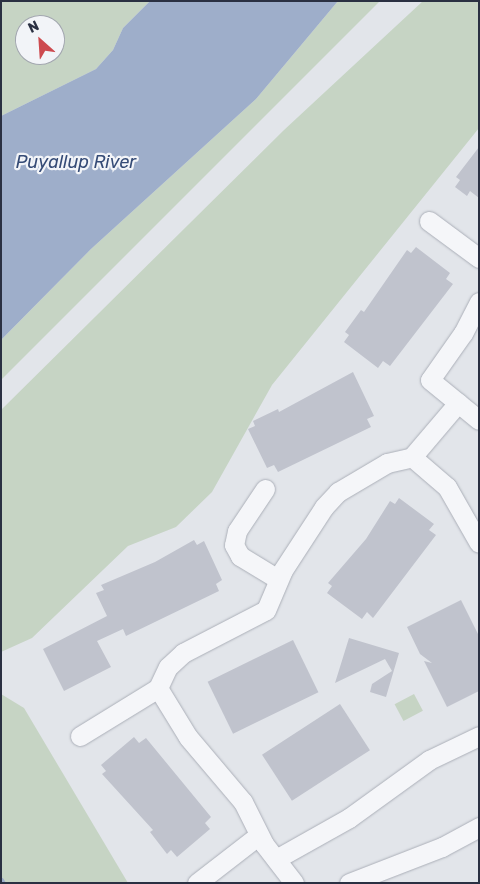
<!DOCTYPE html>
<html>
<head>
<meta charset="utf-8">
<style>
	body { margin:0 }
	#map { position:relative; width:480px; height:884px; overflow:hidden; background:#e2e5ea; font-family:Rubik,sans-serif }
	div>[style] { position:absolute }
	.green>* { inset:0; background:#c6d4c4; transform-origin:0 0 }
	.water>* { inset:0; background:#9eaeca }
	.stream>* { height:5px; margin:-2.5px; padding:0 2.5px; transform-origin:2.5px; border-radius:2.5px; background:#9eaeca }
	.building>* { inset:0; background:#c0c3cd; transform-origin:0 0 }
	.roads { filter:drop-shadow(0 0 1px #abafb8) drop-shadow(0 0 1px #abafb8) }
	.street>* { height:19px; margin:-9.5px; padding:0 9.5px; transform-origin:9.5px; border-radius:9.5px; background:#f5f6f9 }
	span { translate:-50% -50%; white-space:nowrap; text-align:center; line-height:1.15; -webkit-text-stroke:4.5px #f2f4f8; paint-order:stroke }
	.water-label { font-size:18px; color:#354b76; font-style:italic }
	.frame { position:absolute; inset:0; border:2px solid #2a3042; pointer-events:none }
	.north { position:absolute; left:15px; top:15px; width:50px; height:50px; box-sizing:border-box; background:#f2f4f8; border:1px solid #a2a6af; border-radius:50%; rotate:334deg; font-size:14px; font-weight:700; line-height:20px; text-align:center; color:#2a3042 }
	.north::after { content:''; display:block; margin:auto; width:18px; height:22px; background:#cd4a4f; clip-path:polygon(50% 0,100% 100%,50% 72%,0 100%) }
</style>
</head>
<body>
<div id="map">
	<div class="green">
		<div style="clip-path:polygon(evenodd,1px 1px,150px 1px,123px 28px,113px 50px,96px 69px,1px 116px,1px 1px,25px 25px,55px 25px,55px 55px,25px 55px,25px 25px)"></div>
		<div style="clip-path:polygon(338px 1px,380px 1px,1px 380px,1px 340px,91px 249px,256px 99px)"></div>
		<div style="clip-path:polygon(423px 1px,479px 1px,479px 128px,272px 385px,212px 492px,176px 527px,128px 546px,32px 638px,1px 652px,1px 410px,284px 130px)"></div>
		<div style="clip-path:polygon(1px 694px,24px 708px,128px 883px,1px 883px)"></div>
		<div style="left:414px;top:694px;width:19px;height:22px;rotate:62deg"></div>
	</div>
	<div class="water">
		<div style="clip-path:polygon(150px 1px,338px 1px,256px 99px,91px 249px,1px 340px,1px 116px,96px 69px,113px 50px,123px 28px)"></div>
	</div>
	<div class="stream">
		<div style="left:1px;top:880px;width:4px;rotate:56deg"></div>
	</div>
	<div class="building">
		<div style="clip-path:polygon(479px 147px,479px 198px,470px 191px,467px 196px,455px 187px,460px 180px,456px 177px)"></div>
		<div style="clip-path:polygon(416px 247px,450px 273px,446px 279px,453px 284px,390px 366px,383px 361px,378px 368px,344px 342px,349px 335px,345px 332px,361px 310px,364px 312px,407px 250px,411px 253px)"></div>
		<div style="clip-path:polygon(353px 372px,374px 416px,367px 419px,371px 427px,278px 472px,274px 465px,267px 468px,248px 429px,255px 426px,253px 421px,278px 409px,279px 412px)"></div>
		<div style="clip-path:polygon(399px 498px,434px 524px,429px 530px,436px 535px,373px 618px,367px 612px,362px 619px,327px 593px,332px 586px,328px 583px,366px 539px,390px 501px,395px 504px)"></div>
		<div style="clip-path:polygon(194px 540px,197px 545px,204px 541px,222px 580px,216px 584px,219px 591px,126px 636px,123px 629px,97px 641px,111px 667px,64px 691px,43px 649px,107px 616px,96px 593px,104px 590px,101px 585px,155px 562px)"></div>
		<div style="clip-path:polygon(461px 600px,479px 636px,479px 691px,447px 707px,424px 661px,432px 663px,420px 654px,407px 627px)"></div>
		<div style="clip-path:polygon(349px 638px,399px 653px,386px 697px,370px 692px,372px 684px,392px 671px,385px 659px,335px 683px)"></div>
		<div style="left:293px;top:640px;width:58px;height:95px;rotate:64deg"></div>
		<div style="left:340px;top:704px;width:55px;height:93px;rotate:57deg"></div>
		<div style="clip-path:polygon(134px 737px,139px 743px,146px 738px,211px 817px,205px 823px,210px 829px,177px 857px,171px 850px,167px 854px,150px 832px,153px 830px,102px 774px,106px 771px,101px 765px)"></div>
	</div>
	<div class="roads">
		<div class="street">
			<div style="left:429px;top:221px;width:62px;rotate:36.5deg"></div>
			<div style="left:479px;top:302px;width:35px;rotate:117deg"></div>
			<div style="left:463px;top:333px;width:57px;rotate:125.1deg"></div>
			<div style="left:430px;top:380px;width:63px;rotate:39.2deg"></div>
			<div style="left:412px;top:457px;width:46px;rotate:40.6deg"></div>
			<div style="left:447px;top:487px;width:64px;rotate:60.3deg"></div>
			<div style="left:265px;top:489px;width:50px;rotate:123.7deg"></div>
			<div style="left:237px;top:531px;width:14px;rotate:102deg"></div>
			<div style="left:234px;top:545px;width:13px;rotate:61deg"></div>
			<div style="left:240px;top:556px;width:44px;rotate:31.2deg"></div>
			<div style="left:158px;top:688px;width:57px;rotate:58.5deg"></div>
			<div style="left:188px;top:737px;width:85px;rotate:49.8deg"></div>
			<div style="left:243px;top:802px;width:47px;rotate:63.4deg"></div>
			<div style="left:264px;top:844px;width:49px;rotate:52.4deg"></div>
			<div style="left:80px;top:736px;width:92px;rotate:-31.6deg"></div>
			<div style="left:158px;top:688px;width:23px;rotate:-65deg"></div>
			<div style="left:168px;top:667px;width:21px;rotate:-43deg"></div>
			<div style="left:183px;top:653px;width:93px;rotate:-27.4deg"></div>
			<div style="left:266px;top:610px;width:43px;rotate:-67deg"></div>
			<div style="left:283px;top:570px;width:75px;rotate:-56.9deg"></div>
			<div style="left:324px;top:507px;width:21px;rotate:-47deg"></div>
			<div style="left:338px;top:492px;width:57px;rotate:-30.6deg"></div>
			<div style="left:387px;top:463px;width:26px;rotate:-13deg"></div>
			<div style="left:412px;top:457px;width:71px;rotate:-49.6deg"></div>
			<div style="left:276px;top:859px;width:84px;rotate:-29.3deg"></div>
			<div style="left:349px;top:818px;width:99px;rotate:-35.9deg"></div>
			<div style="left:429px;top:760px;width:55px;rotate:-25.6deg"></div>
			<div style="left:197px;top:883px;width:78px;rotate:-37.7deg"></div>
			<div style="left:349px;top:883px;width:100px;rotate:-21.2deg"></div>
			<div style="left:442px;top:847px;width:42px;rotate:-28.4deg"></div>
		</div>
	</div>
	<div class="water-label">
		<span style="left:76px;top:162px">Puyallup River</span>
	</div>
	<div class="frame"></div>
	<div class="north">N</div>
</div>
</body>
</html>
